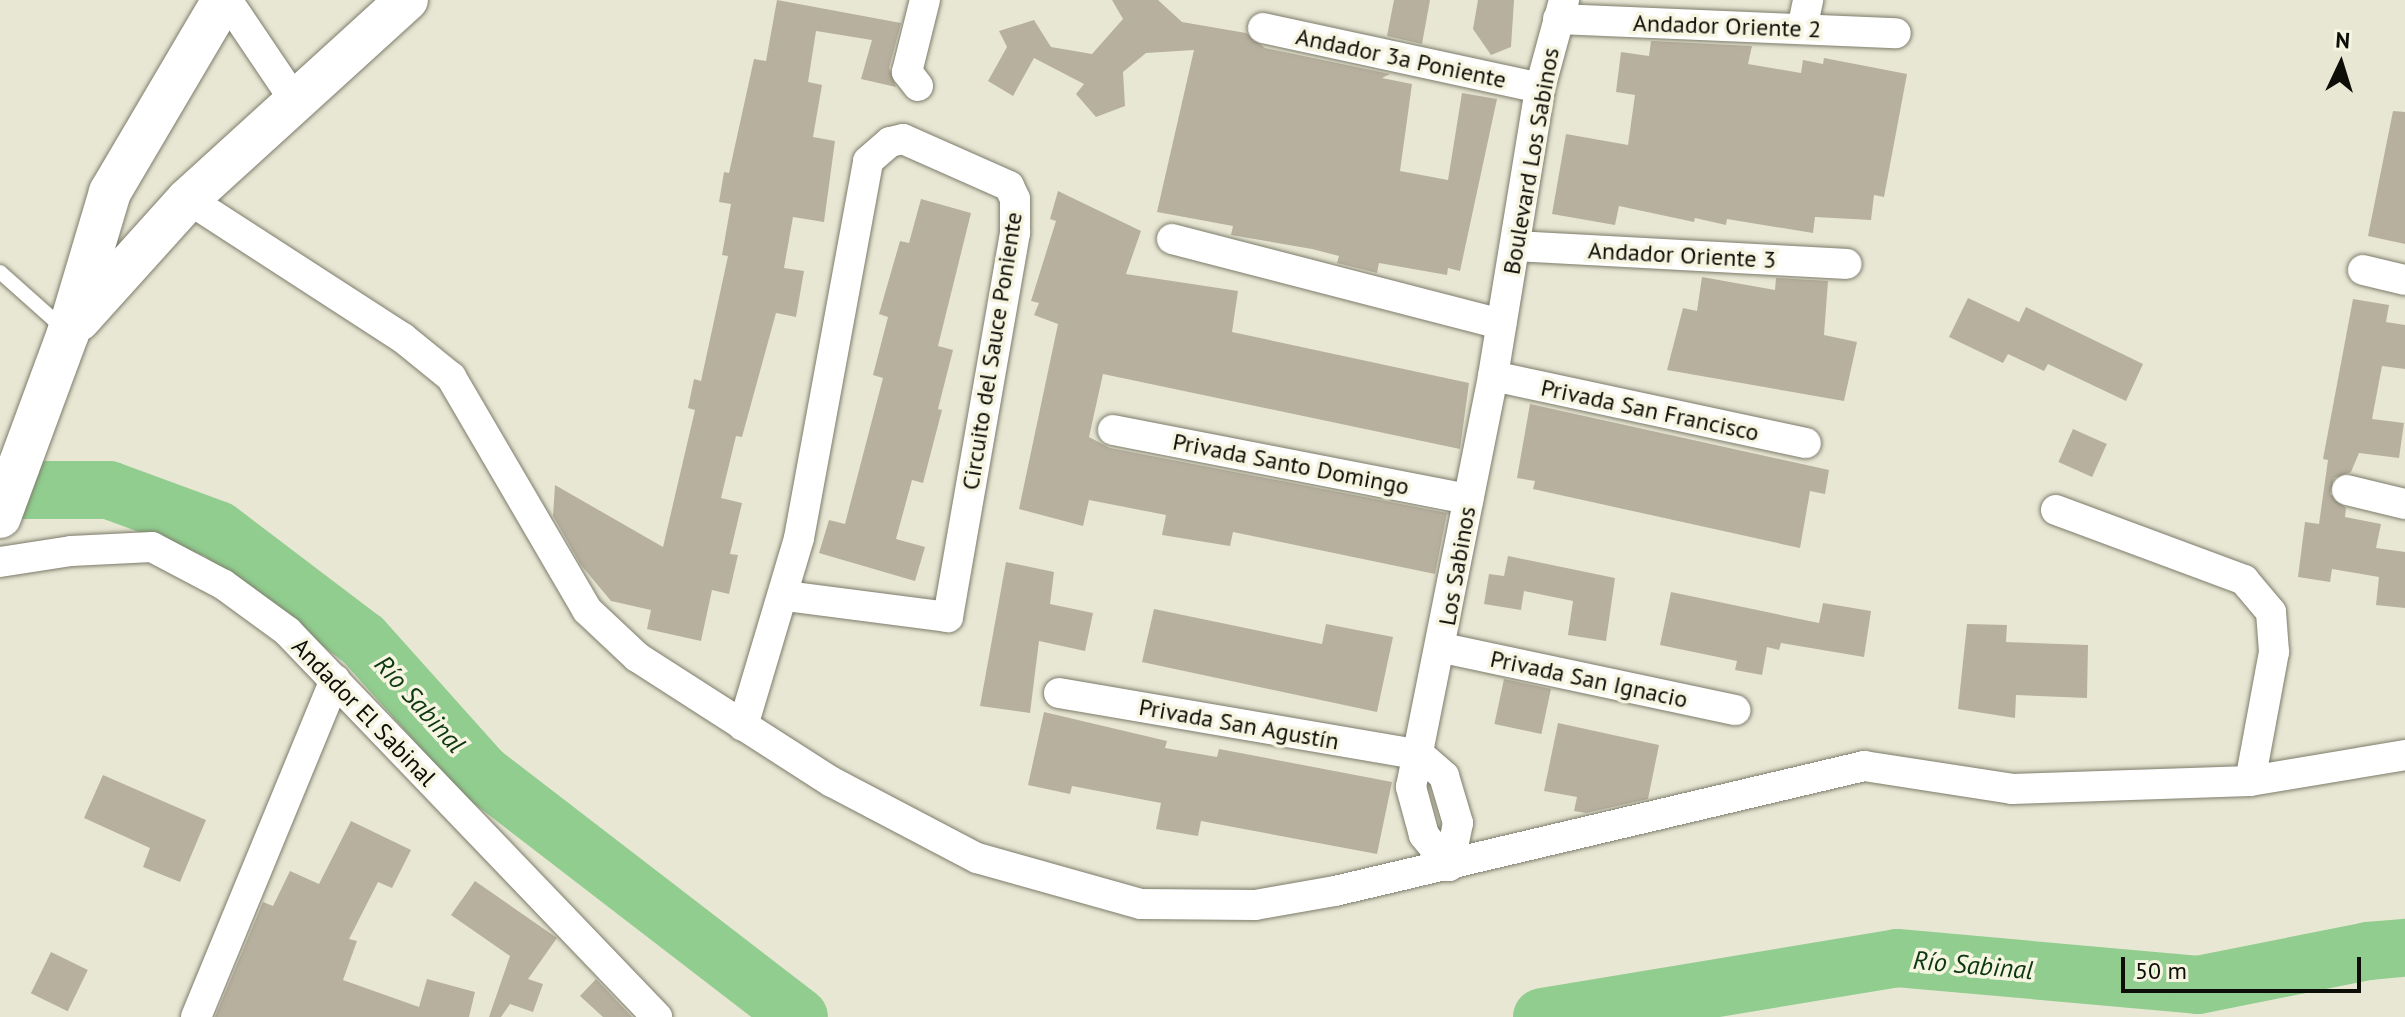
<!DOCTYPE html>
<html>
<head>
<meta charset="utf-8">
<style>
	body { margin:0 }
	#map { position:relative; width:2405px; height:1017px; overflow:hidden; background:#e8e7d4; font-family:"PT Sans",sans-serif }
	div>[style] { position:absolute }
	.river>* { height:58px; margin:-29px; padding:0 29px; transform-origin:29px; border-radius:29px; background:#91cd8f }
	.building>* { inset:0; background:#b8b09f; transform-origin:0 0 }
	.roads { filter:drop-shadow(0 0 2px #7d7c6b) drop-shadow(0 0 2px #7d7c6b) }
	.service>* { height:14px; margin:-7px; padding:0 7px; transform-origin:7px; border-radius:7px; background:#fff }
	.minor>* { height:30px; margin:-15px; padding:0 15px; transform-origin:15px; border-radius:15px; background:#fff }
	.secondary>* { height:42px; margin:-21px; padding:0 21px; transform-origin:21px; border-radius:21px; background:#fff }
	span { translate:-50% -50%; white-space:nowrap; text-align:center; line-height:1.15; -webkit-text-stroke:7px #f6f5e1; paint-order:stroke }
	.street-label { font-size:24px; color:#0e0e08 }
	.water-label { font-size:26px; color:#0d380f; font-style:italic }
	.north { position:absolute; left:2301px; top:24px; width:80px; height:80px; -webkit-text-stroke:6px #f6f5e1; paint-order:stroke; rotate:4deg; font-size:22px; font-weight:700; line-height:32px; text-align:center; color:#0e0e08 }
	.north::after { content:''; display:block; margin:auto; width:28px; height:36px; background:#0e0e08; clip-path:polygon(50% 0,100% 100%,50% 72%,0 100%) }
	.scale { position:absolute; left:2121px; top:957px; width:240px; height:36px; box-sizing:border-box; border:4px solid #0e0e08; border-top:0; padding-left:10px; font-size:24px; line-height:28px; white-space:nowrap; color:#0e0e08; -webkit-text-stroke:6px #f6f5e1; paint-order:stroke }
</style>
</head>
<body>
<div id="map">
	<div class="river">
		<div style="left:0;top:490px;width:109px"></div>
		<div style="left:109px;top:490px;width:116px;rotate:20.2deg"></div>
		<div style="left:218px;top:530px;width:182px;rotate:37.2deg"></div>
		<div style="left:363px;top:640px;width:178px;rotate:48.2deg"></div>
		<div style="left:482px;top:773px;width:400px;rotate:37.6deg"></div>
		<div style="left:1542px;top:1017px;width:360px;rotate:-9.4deg"></div>
		<div style="left:1897px;top:958px;width:302px;rotate:5.1deg"></div>
		<div style="left:2198px;top:985px;width:173px;rotate:-11.3deg"></div>
		<div style="left:2368px;top:951px;width:37px;rotate:-5deg"></div>
	</div>
	<div class="building">
		<div style="clip-path:polygon(777px 0,901px 23px,889px 68px,896px 87px,861px 79px,872px 40px,816px 31px,808px 82px,822px 85px,813px 137px,835px 141px,824px 222px,793px 217px,784px 268px,804px 271px,796px 317px,776px 313px,742px 437px,736px 436px,721px 498px,742px 503px,730px 554px,738px 555px,729px 594px,712px 590px,701px 641px,647px 629px,651px 610px,611px 601px,581px 565px,553px 516px,555px 485px,663px 547px,695px 410px,688px 408px,694px 379px,701px 381px,728px 256px,722px 255px,731px 204px,719px 202px,724px 172px,729px 173px,754px 59px,766px 61px)"></div>
		<div style="clip-path:polygon(1112px 0,1158px 0,1182px 22px,1246px 33px,1265px 48px,1390px 74px,1382px 78px,1412px 84px,1400px 171px,1448px 180px,1462px 93px,1497px 99px,1460px 271px,1448px 268px,1447px 275px,1379px 263px,1377px 273px,1337px 263px,1339px 256px,1312px 249px,1231px 235px,1233px 226px,1157px 212px,1194px 50px,1146px 53px,1123px 72px,1125px 106px,1096px 117px,1076px 94px,1084px 84px,1034px 58px,1013px 96px,988px 81px,1007px 47px,999px 31px,1034px 20px,1051px 47px,1092px 54px,1123px 19px)"></div>
		<div style="clip-path:polygon(1394px 0,1430px 0,1422px 44px,1387px 36px)"></div>
		<div style="clip-path:polygon(1478px 0,1514px 0,1511px 47px,1491px 55px,1473px 29px)"></div>
		<div style="clip-path:polygon(1651px 41px,1752px 46px,1748px 64px,1801px 73px,1803px 60px,1823px 64px,1824px 58px,1907px 74px,1884px 197px,1874px 195px,1871px 220px,1815px 217px,1813px 233px,1727px 219px,1726px 225px,1695px 218px,1694px 222px,1619px 206px,1615px 225px,1552px 214px,1566px 134px,1628px 145px,1635px 95px,1616px 92px,1621px 52px,1649px 56px)"></div>
		<div style="clip-path:polygon(2393px 111px,2405px 112px,2405px 244px,2368px 236px)"></div>
		<div style="clip-path:polygon(1058px 191px,1141px 231px,1126px 274px,1238px 291px,1232px 332px,1469px 383px,1460px 449px,1103px 374px,1089px 437px,1110px 448px,1447px 513px,1435px 574px,1233px 532px,1230px 546px,1162px 535px,1166px 515px,1089px 500px,1083px 526px,1019px 509px,1058px 324px,1034px 315px,1039px 303px,1031px 301px,1056px 221px,1050px 219px)"></div>
		<div style="clip-path:polygon(921px 199px,971px 213px,938px 346px,953px 350px,938px 409px,942px 410px,923px 483px,912px 480px,896px 539px,925px 547px,915px 581px,819px 553px,829px 520px,845px 524px,883px 378px,873px 375px,888px 317px,879px 314px,900px 241px,909px 243px)"></div>
		<div style="clip-path:polygon(1702px 277px,1775px 290px,1776px 278px,1828px 281px,1824px 335px,1857px 342px,1844px 401px,1667px 370px,1683px 308px,1697px 311px)"></div>
		<div style="clip-path:polygon(1968px 298px,2019px 322px,2026px 307px,2143px 364px,2126px 401px,2048px 364px,2044px 371px,2008px 354px,2003px 363px,1949px 337px)"></div>
		<div style="clip-path:polygon(2353px 299px,2389px 305px,2386px 322px,2405px 325px,2405px 369px,2382px 366px,2372px 419px,2404px 423px,2399px 458px,2359px 453px,2351px 472px,2334px 478px,2330px 494px,2346px 508px,2345px 517px,2381px 524px,2376px 548px,2405px 552px,2405px 608px,2376px 605px,2379px 577px,2332px 569px,2330px 582px,2298px 577px,2305px 522px,2319px 524px,2328px 460px,2323px 459px)"></div>
		<div style="clip-path:polygon(1530px 404px,1829px 470px,1825px 494px,1810px 491px,1800px 548px,1533px 489px,1535px 481px,1517px 478px)"></div>
		<div style="left:2073px;top:429px;width:37px;height:36px;rotate:24deg"></div>
		<div style="clip-path:polygon(1508px 556px,1615px 578px,1606px 641px,1568px 635px,1573px 601px,1524px 591px,1521px 610px,1484px 604px,1489px 574px,1504px 576px)"></div>
		<div style="clip-path:polygon(1006px 562px,1054px 572px,1050px 604px,1093px 613px,1085px 651px,1039px 641px,1030px 713px,980px 706px)"></div>
		<div style="clip-path:polygon(1671px 592px,1819px 623px,1823px 603px,1871px 611px,1864px 657px,1781px 643px,1779px 650px,1767px 647px,1762px 675px,1735px 670px,1737px 661px,1660px 645px)"></div>
		<div style="clip-path:polygon(1154px 609px,1322px 644px,1326px 624px,1393px 637px,1377px 712px,1142px 662px)"></div>
		<div style="clip-path:polygon(1967px 624px,2007px 625px,2006px 642px,2088px 645px,2087px 698px,2016px 695px,2015px 718px,1958px 709px)"></div>
		<div style="left:1504px;top:679px;width:48px;height:46px;rotate:12deg"></div>
		<div style="clip-path:polygon(1044px 712px,1167px 741px,1165px 748px,1217px 757px,1219px 749px,1392px 782px,1377px 854px,1201px 821px,1198px 836px,1156px 829px,1161px 803px,1072px 786px,1070px 794px,1028px 785px)"></div>
		<div style="clip-path:polygon(1558px 723px,1659px 745px,1648px 799px,1586px 813px,1574px 811px,1577px 797px,1544px 791px)"></div>
		<div style="clip-path:polygon(103px 775px,206px 820px,180px 882px,143px 867px,150px 848px,84px 818px)"></div>
		<div style="clip-path:polygon(351px 821px,411px 850px,392px 888px,378px 882px,349px 939px,357px 941px,343px 980px,419px 1007px,427px 979px,475px 992px,469px 1017px,215px 1017px,263px 902px,273px 906px,290px 871px,319px 884px)"></div>
		<div style="clip-path:polygon(475px 881px,557px 938px,528px 979px,543px 984px,533px 1012px,510px 1004px,501px 1017px,489px 1017px,510px 956px,451px 915px)"></div>
		<div style="left:51px;top:952px;width:41px;height:46px;rotate:26deg"></div>
		<div style="clip-path:polygon(596px 979px,632px 1017px,603px 1017px,580px 996px)"></div>
	</div>
	<div class="roads">
		<div class="service">
			<div style="left:0;top:272px;width:87px;rotate:41.7deg"></div>
		</div>
		<div class="minor">
			<div style="left:227px;top:0;width:122px;rotate:56deg"></div>
			<div style="left:1558px;top:19px;width:338px;rotate:2.4deg"></div>
			<div style="left:1263px;top:28px;width:283px;rotate:12.2deg"></div>
			<div style="left:1802px;top:29px;width:30px;rotate:-78deg"></div>
			<div style="left:918px;top:86px;width:18px;rotate:-128deg"></div>
			<div style="left:907px;top:72px;width:74px;rotate:-76deg"></div>
			<div style="left:188px;top:199px;width:256px;rotate:32.9deg"></div>
			<div style="left:403px;top:338px;width:62px;rotate:39.1deg"></div>
			<div style="left:451px;top:377px;width:270px;rotate:59.7deg"></div>
			<div style="left:587px;top:610px;width:69px;rotate:43.2deg"></div>
			<div style="left:637px;top:657px;width:232px;rotate:32.7deg"></div>
			<div style="left:832px;top:782px;width:164px;rotate:27.7deg"></div>
			<div style="left:977px;top:858px;width:170px;rotate:15.7deg"></div>
			<div style="left:1141px;top:904px;width:114px;rotate:0.5deg"></div>
			<div style="left:1255px;top:905px;width:81px;rotate:-9.9deg"></div>
			<div style="left:1335px;top:891px;width:544px;rotate:-13.29deg"></div>
			<div style="left:1864px;top:766px;width:150px;rotate:8.8deg"></div>
			<div style="left:2012px;top:789px;width:238px;rotate:-1.9deg"></div>
			<div style="left:2250px;top:781px;width:157px;rotate:-9.5deg"></div>
			<div style="left:1172px;top:239px;width:340px;rotate:14.5deg"></div>
			<div style="left:1516px;top:246px;width:331px;rotate:3.1deg"></div>
			<div style="left:2363px;top:270px;width:43px;rotate:13.4deg"></div>
			<div style="left:1493px;top:376px;width:320px;rotate:12.1deg"></div>
			<div style="left:1113px;top:430px;width:362px;rotate:11deg"></div>
			<div style="left:2347px;top:490px;width:60px;rotate:13.6deg"></div>
			<div style="left:2056px;top:510px;width:201px;rotate:20.4deg"></div>
			<div style="left:2244px;top:580px;width:42px;rotate:49.8deg"></div>
			<div style="left:2271px;top:612px;width:40px;rotate:85.7deg"></div>
			<div style="left:2274px;top:652px;width:131px;rotate:100.5deg"></div>
			<div style="left:0;top:562px;width:72px;rotate:-8.8deg"></div>
			<div style="left:71px;top:551px;width:81px;rotate:-2.8deg"></div>
			<div style="left:152px;top:547px;width:81px;rotate:27.8deg"></div>
			<div style="left:224px;top:585px;width:78px;rotate:36.1deg"></div>
			<div style="left:287px;top:631px;width:535px;rotate:46.21deg"></div>
			<div style="left:1443px;top:648px;width:299px;rotate:12deg"></div>
			<div style="left:1059px;top:693px;width:366px;rotate:9.7deg"></div>
			<div style="left:743px;top:726px;width:196px;rotate:-73.4deg"></div>
			<div style="left:799px;top:538px;width:383px;rotate:-79.6deg"></div>
			<div style="left:868px;top:161px;width:29px;rotate:-41deg"></div>
			<div style="left:890px;top:142px;width:13px;rotate:-13deg"></div>
			<div style="left:903px;top:139px;width:116px;rotate:23.9deg"></div>
			<div style="left:1009px;top:186px;width:14px;rotate:65deg"></div>
			<div style="left:1015px;top:199px;width:34px;rotate:90deg"></div>
			<div style="left:1015px;top:233px;width:390px;rotate:99.9deg"></div>
			<div style="left:948px;top:617px;width:163px;rotate:-172.6deg"></div>
			<div style="left:1420px;top:755px;width:32px;rotate:41deg"></div>
			<div style="left:1444px;top:776px;width:49px;rotate:73.4deg"></div>
			<div style="left:1458px;top:823px;width:44px;rotate:101.8deg"></div>
			<div style="left:1449px;top:866px;width:40px;rotate:-129deg"></div>
			<div style="left:1424px;top:835px;width:50px;rotate:-105.2deg"></div>
			<div style="left:1411px;top:787px;width:419px;rotate:-78.7deg"></div>
			<div style="left:1493px;top:376px;width:292px;rotate:-80.7deg"></div>
			<div style="left:1540px;top:88px;width:91px;rotate:-74.7deg"></div>
			<div style="left:196px;top:1017px;width:365px;rotate:-67.6deg"></div>
		</div>
		<div class="secondary">
			<div style="left:79px;top:320px;width:163px;rotate:-48deg"></div>
			<div style="left:188px;top:199px;width:296px;rotate:-42.3deg"></div>
			<div style="left:0;top:517px;width:196px;rotate:-69.7deg"></div>
			<div style="left:68px;top:333px;width:147px;rotate:-73.4deg"></div>
			<div style="left:110px;top:192px;width:223px;rotate:-59.5deg"></div>
		</div>
	</div>
	<div class="street-label">
		<span style="left:1727px;top:26px;rotate:2deg">Andador Oriente 2</span>
		<span style="left:1401px;top:58px;rotate:12deg">Andador 3a Poniente</span>
		<span style="left:1531px;top:161px;rotate:-80deg">Boulevard Los Sabinos</span>
		<span style="left:1682px;top:255px;rotate:3deg">Andador Oriente 3</span>
		<span style="left:992px;top:351px;rotate:-81deg">Circuito del Sauce Poniente</span>
		<span style="left:1650px;top:410px;rotate:12deg">Privada San Francisco</span>
		<span style="left:1291px;top:464px;rotate:11deg">Privada Santo Domingo</span>
		<span style="left:1457px;top:566px;rotate:-80deg">Los Sabinos</span>
		<span style="left:1589px;top:679px;rotate:12deg">Privada San Ignacio</span>
		<span style="left:364px;top:712px;rotate:46deg">Andador El Sabinal</span>
		<span style="left:1239px;top:724px;rotate:10deg">Privada San Agustín</span>
	</div>
	<div class="water-label">
		<span style="left:420px;top:704px;rotate:48deg">Río Sabinal</span>
		<span style="left:1973px;top:965px;rotate:5deg">Río Sabinal</span>
	</div>
	<div class="north">N</div>
	<div class="scale">50 m</div>
</div>
</body>
</html>
